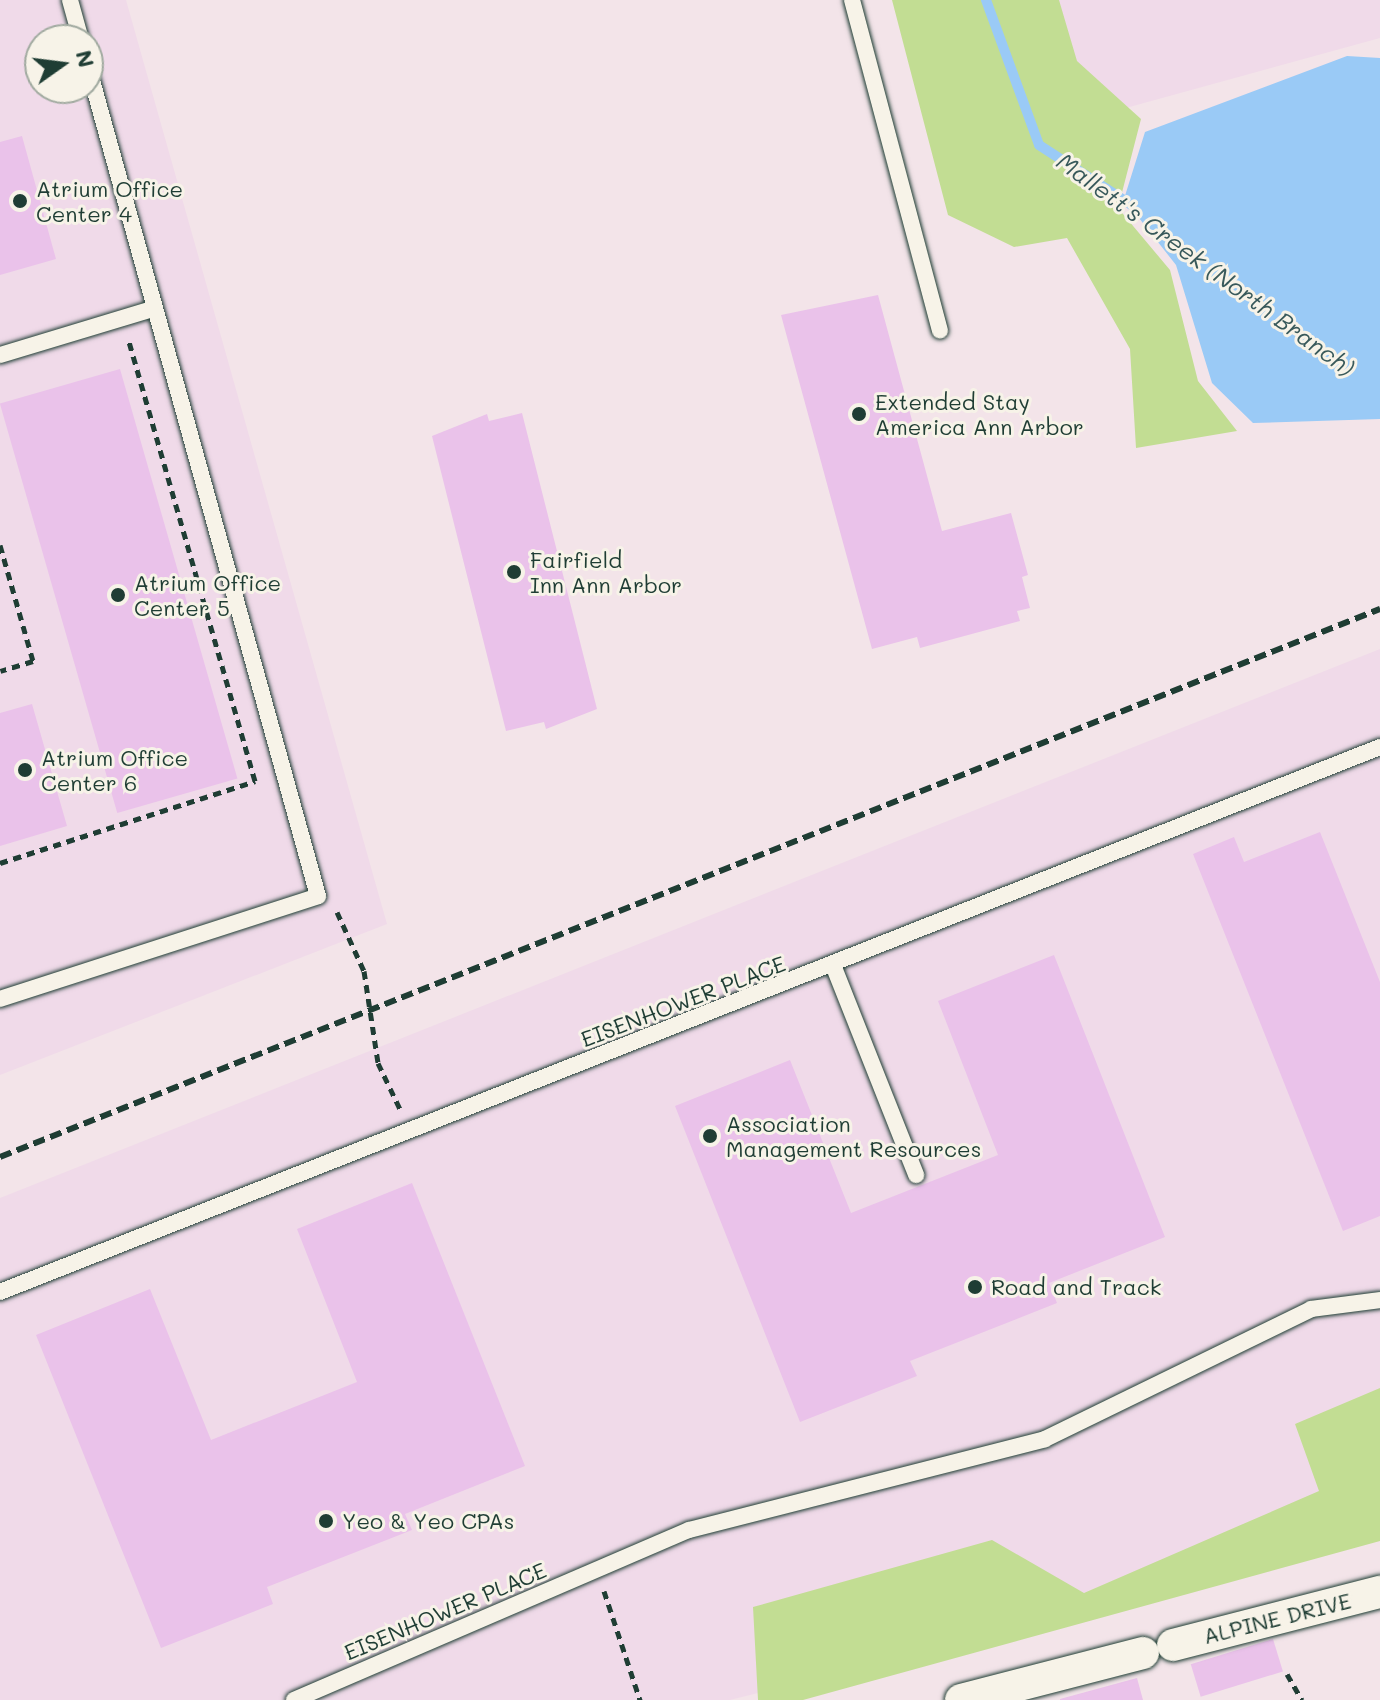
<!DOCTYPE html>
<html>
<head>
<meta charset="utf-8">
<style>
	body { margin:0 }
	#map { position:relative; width:1380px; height:1700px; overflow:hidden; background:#f3e4e9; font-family:Mali,sans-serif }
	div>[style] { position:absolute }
	.built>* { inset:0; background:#f0dae9 }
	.green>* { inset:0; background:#c2dd93 }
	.water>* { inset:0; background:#9acaf6 }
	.stream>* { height:10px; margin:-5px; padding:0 5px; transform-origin:5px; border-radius:5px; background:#9acaf6 }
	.building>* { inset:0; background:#eac2ea; transform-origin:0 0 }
	.path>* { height:5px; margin-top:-2.5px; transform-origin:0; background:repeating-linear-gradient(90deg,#1f3d34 0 8px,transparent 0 14px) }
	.roads { filter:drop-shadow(0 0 2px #1f3d34) drop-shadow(0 0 2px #1f3d34) }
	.service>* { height:16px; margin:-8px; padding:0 8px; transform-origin:8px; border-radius:8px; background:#f7f3e8 }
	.minor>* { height:32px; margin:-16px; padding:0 16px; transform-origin:16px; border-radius:16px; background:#f7f3e8 }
	.rail>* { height:6px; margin-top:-3px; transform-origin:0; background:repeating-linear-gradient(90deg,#1f3d34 0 12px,transparent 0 18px) }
	.dots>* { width:22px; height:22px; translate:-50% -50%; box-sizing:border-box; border:4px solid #f7f3e8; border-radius:50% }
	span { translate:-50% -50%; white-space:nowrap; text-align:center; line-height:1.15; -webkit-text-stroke:6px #f7f3e8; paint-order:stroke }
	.poi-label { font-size:22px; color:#1f3d34 }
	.left { translate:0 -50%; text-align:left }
	.street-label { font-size:22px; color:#1f3d34 }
	.water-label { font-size:24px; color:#38595b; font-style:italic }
	.north { position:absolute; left:24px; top:24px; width:80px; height:80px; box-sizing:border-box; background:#f7f3e8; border:2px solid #a1aaa0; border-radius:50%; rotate:76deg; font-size:22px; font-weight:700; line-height:32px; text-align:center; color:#1f3d34 }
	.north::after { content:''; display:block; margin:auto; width:28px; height:36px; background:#1f3d34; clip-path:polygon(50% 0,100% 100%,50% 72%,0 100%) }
</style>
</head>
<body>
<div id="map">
	<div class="built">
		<div style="clip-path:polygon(evenodd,0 0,126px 0,387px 924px,0 1075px,0 0,40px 40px,88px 40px,88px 88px,40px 88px,40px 40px)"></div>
		<div style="clip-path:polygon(999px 0,1380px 0,1380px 38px,1046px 130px)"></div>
		<div style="clip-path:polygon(1380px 649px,1380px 1539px,730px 1700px,0 1700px,0 1198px)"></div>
	</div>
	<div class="green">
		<div style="clip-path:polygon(892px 0,1059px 0,1077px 61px,1141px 119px,1118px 208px,1170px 270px,1198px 381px,1237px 431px,1136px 448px,1130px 349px,1067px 238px,1014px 247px,948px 215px)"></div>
		<div style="clip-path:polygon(1380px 1388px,1380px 1541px,803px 1700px,758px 1700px,753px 1607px,992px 1540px,1084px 1593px,1319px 1491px,1295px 1424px)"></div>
	</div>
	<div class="water">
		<div style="clip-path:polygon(1347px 56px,1380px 58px,1380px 419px,1253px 423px,1212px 383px,1176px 265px,1124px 199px,1145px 132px)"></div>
	</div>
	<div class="stream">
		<div style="left:986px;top:0;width:154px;rotate:69.9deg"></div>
		<div style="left:1039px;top:145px;width:112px;rotate:33deg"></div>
	</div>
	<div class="building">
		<div style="clip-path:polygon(22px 136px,56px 259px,0 275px,0 142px)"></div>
		<div style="clip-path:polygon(878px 295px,942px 531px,1011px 513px,1028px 575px,1022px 577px,1030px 608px,1017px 611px,1020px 621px,920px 648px,917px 637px,872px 649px,781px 315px)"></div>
		<div style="left:120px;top:369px;width:426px;height:125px;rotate:74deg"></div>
		<div style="clip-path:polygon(522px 413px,597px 709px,546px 729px,544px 722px,506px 731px,432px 436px,487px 414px,489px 421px)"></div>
		<div style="clip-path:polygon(32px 704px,67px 826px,0 846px,0 713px)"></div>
		<div style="clip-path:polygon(1320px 832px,1380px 982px,1380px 1216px,1343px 1231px,1193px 854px,1234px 837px,1244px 862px)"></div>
		<div style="clip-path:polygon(1054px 955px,1165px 1237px,1049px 1283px,1057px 1303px,910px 1361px,917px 1376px,800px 1422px,675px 1106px,790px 1060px,851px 1213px,998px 1155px,938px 1001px)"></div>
		<div style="clip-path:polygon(412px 1183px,525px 1466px,405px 1514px,412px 1530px,267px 1587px,273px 1604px,161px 1648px,36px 1335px,150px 1289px,211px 1440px,357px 1382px,297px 1229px)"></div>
		<div style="left:1273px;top:1639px;width:34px;height:86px;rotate:73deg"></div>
		<div style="clip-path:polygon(1137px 1678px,1143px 1700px,1060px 1700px,1060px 1699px)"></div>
	</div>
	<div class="path">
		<div style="left:0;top:545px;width:121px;rotate:74.1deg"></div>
		<div style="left:33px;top:661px;width:34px;rotate:163deg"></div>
		<div style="left:0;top:863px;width:268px;rotate:-17.8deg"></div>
		<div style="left:255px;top:781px;width:458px;rotate:-106deg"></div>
		<div style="left:337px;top:912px;width:65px;rotate:65.4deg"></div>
		<div style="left:364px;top:971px;width:93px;rotate:81.3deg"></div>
		<div style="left:378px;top:1063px;width:51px;rotate:64.4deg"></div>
		<div style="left:604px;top:1591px;width:115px;rotate:71.7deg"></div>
		<div style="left:1287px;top:1674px;width:30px;rotate:60deg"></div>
	</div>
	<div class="roads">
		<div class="service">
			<div style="left:70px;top:0;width:41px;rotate:74.6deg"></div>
			<div style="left:852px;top:0;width:342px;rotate:75.1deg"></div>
			<div style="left:0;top:355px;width:159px;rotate:-16.8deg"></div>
			<div style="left:833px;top:965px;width:226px;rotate:68.4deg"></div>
			<div style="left:0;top:999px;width:334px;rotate:-17.9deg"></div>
			<div style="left:318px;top:896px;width:861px;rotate:-105.49deg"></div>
			<div style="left:0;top:1292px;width:1484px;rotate:-21.55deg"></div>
			<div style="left:294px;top:1700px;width:430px;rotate:-23.3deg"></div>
			<div style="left:689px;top:1530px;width:367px;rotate:-14.3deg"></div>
			<div style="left:1045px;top:1439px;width:296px;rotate:-26deg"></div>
			<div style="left:1311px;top:1309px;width:70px;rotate:-7.4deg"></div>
		</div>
		<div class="minor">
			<div style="left:1173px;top:1645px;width:214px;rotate:-14.4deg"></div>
			<div style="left:961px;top:1700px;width:188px;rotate:-14.5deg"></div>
		</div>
	</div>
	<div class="rail">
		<div style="left:0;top:1157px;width:1485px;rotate:-21.66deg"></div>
	</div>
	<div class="dots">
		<div style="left:20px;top:201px;background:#1f3d34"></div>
		<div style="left:859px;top:414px;background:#1f3d34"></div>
		<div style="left:514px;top:572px;background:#1f3d34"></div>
		<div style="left:118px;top:595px;background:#1f3d34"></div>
		<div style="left:25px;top:770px;background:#1f3d34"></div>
		<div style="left:710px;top:1136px;background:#1f3d34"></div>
		<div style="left:975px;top:1287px;background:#1f3d34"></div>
		<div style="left:326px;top:1521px;background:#1f3d34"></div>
	</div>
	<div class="poi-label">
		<span class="left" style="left:36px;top:201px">Atrium Office<br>Center 4</span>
		<span class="left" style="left:875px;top:414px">Extended Stay<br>America Ann Arbor</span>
		<span class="left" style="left:530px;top:572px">Fairfield<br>Inn Ann Arbor</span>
		<span class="left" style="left:134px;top:595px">Atrium Office<br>Center 5</span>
		<span class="left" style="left:41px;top:770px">Atrium Office<br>Center 6</span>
		<span class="left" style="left:726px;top:1136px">Association<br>Management Resources</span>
		<span class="left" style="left:991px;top:1287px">Road and Track</span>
		<span class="left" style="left:342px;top:1521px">Yeo &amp; Yeo CPAs</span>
	</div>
	<div class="street-label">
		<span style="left:683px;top:1001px;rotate:-21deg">EISENHOWER PLACE</span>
		<span style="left:445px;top:1611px;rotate:-23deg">EISENHOWER PLACE</span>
		<span style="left:1277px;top:1618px;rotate:-14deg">ALPINE DRIVE</span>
	</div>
	<div class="water-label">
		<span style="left:1206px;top:264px;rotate:36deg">Mallett's Creek (North Branch)</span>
	</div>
	<div class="north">N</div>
</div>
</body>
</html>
